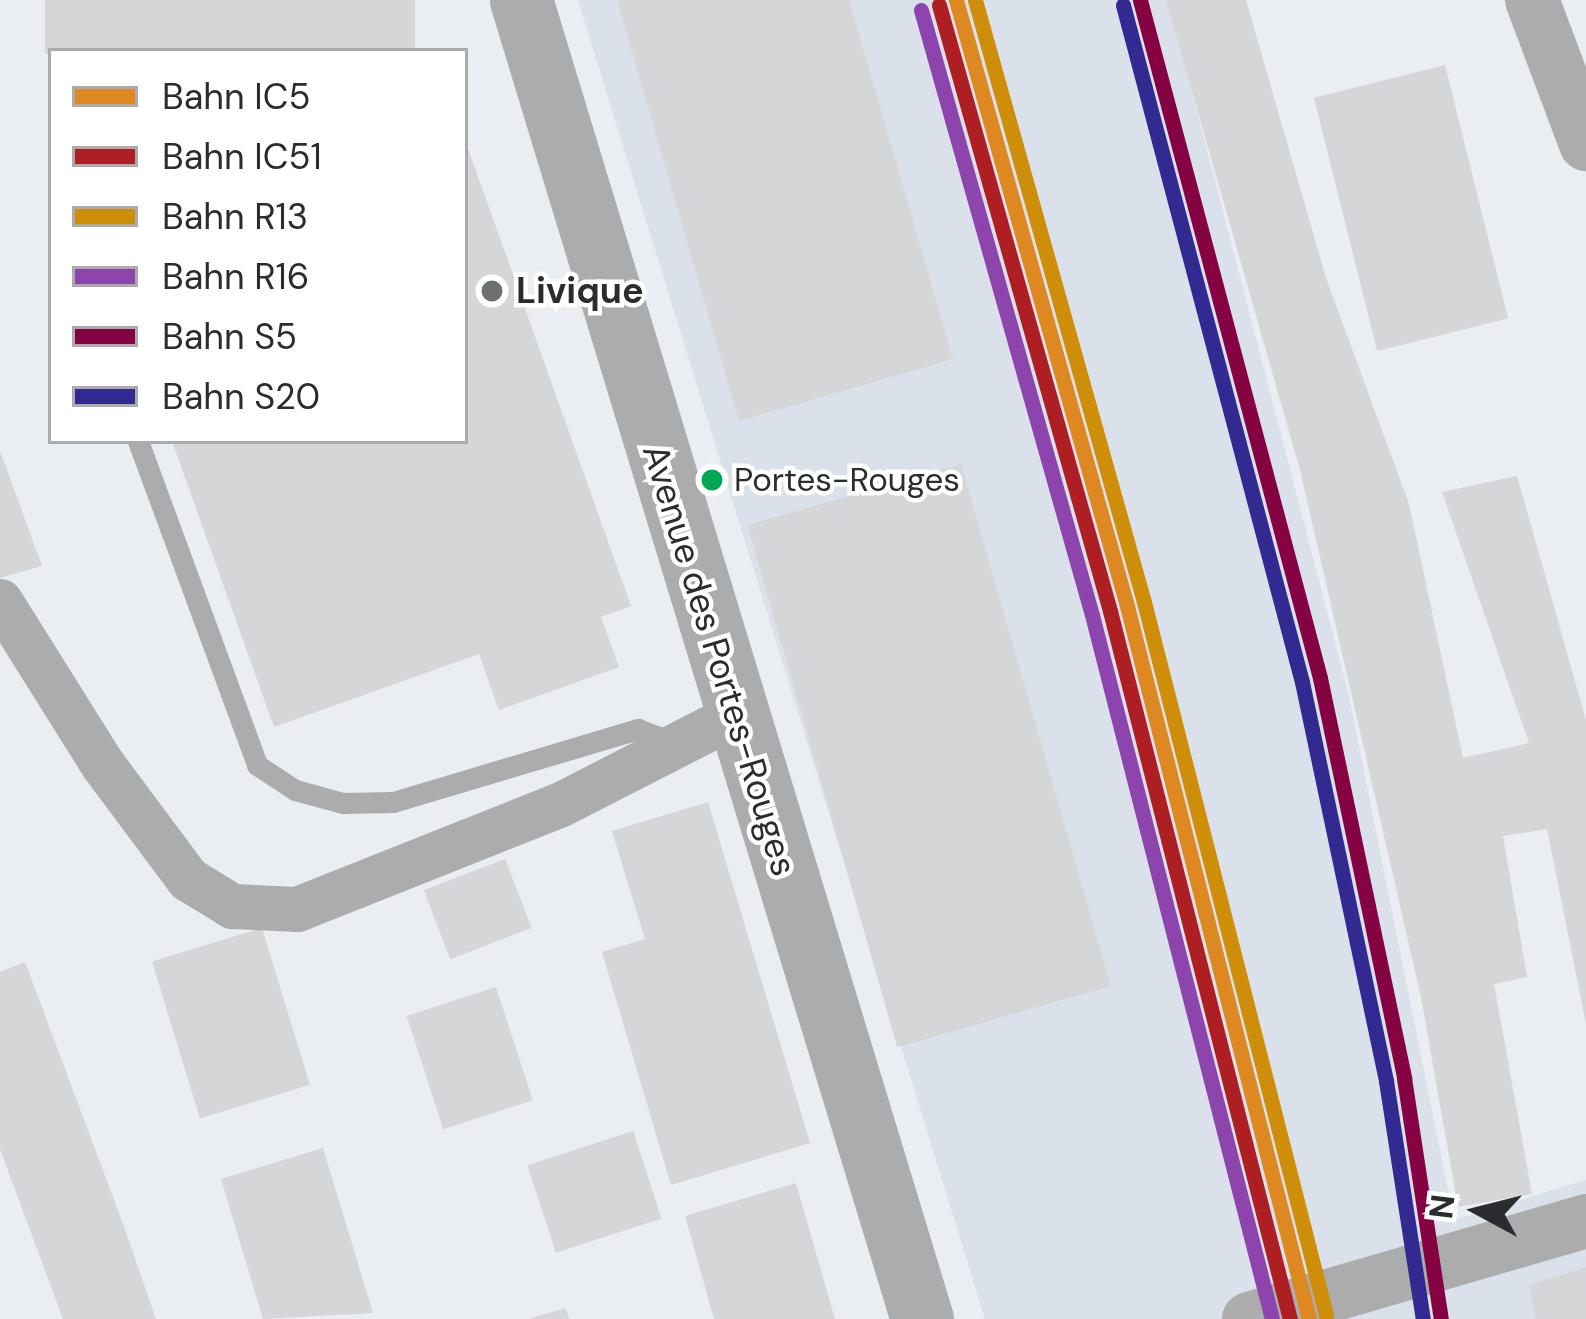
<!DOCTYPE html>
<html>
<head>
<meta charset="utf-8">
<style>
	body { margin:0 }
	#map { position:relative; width:1586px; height:1319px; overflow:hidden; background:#eaedf1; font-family:"DM Sans",sans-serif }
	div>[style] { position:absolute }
	.built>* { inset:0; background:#dae1ea }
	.building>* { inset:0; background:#d6d5d7; transform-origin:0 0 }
	.service>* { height:21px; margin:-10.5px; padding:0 10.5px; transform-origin:10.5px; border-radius:10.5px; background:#acacac }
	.minor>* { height:45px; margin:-22.5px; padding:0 22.5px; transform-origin:22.5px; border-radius:22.5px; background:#acacac }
	.tertiary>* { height:54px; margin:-27px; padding:0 27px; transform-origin:27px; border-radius:27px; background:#acacac }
	.secondary>* { height:63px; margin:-31.5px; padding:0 31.5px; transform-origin:31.5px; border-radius:31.5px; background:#abacab }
	.rail-1>* { height:15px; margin:-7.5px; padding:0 7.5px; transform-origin:7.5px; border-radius:7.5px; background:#de8822 }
	.rail-2>* { height:15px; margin:-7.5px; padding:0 7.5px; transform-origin:7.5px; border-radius:7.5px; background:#ad1f23 }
	.rail-3>* { height:15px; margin:-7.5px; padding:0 7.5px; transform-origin:7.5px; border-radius:7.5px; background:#ce8e09 }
	.rail-4>* { height:15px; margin:-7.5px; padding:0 7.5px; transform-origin:7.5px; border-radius:7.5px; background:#8e44ad }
	.rail-5>* { height:15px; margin:-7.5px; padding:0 7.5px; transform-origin:7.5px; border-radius:7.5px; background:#850343 }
	.rail-6>* { height:15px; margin:-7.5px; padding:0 7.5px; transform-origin:7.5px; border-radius:7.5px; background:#322a90 }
	.dots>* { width:33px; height:33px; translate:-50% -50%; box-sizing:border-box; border:6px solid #fff; border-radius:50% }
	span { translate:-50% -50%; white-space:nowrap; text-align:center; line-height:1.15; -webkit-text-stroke:9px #fff; paint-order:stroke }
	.bus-label { font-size:33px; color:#2a2c2f }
	.left { translate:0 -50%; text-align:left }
	.poi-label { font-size:36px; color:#2a2c2f; font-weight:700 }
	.street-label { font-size:36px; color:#2a2c2f }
	.legend { position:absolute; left:48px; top:48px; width:420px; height:396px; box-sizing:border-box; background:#fff; border:3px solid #aaabac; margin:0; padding:15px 21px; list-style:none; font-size:36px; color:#2a2c2f }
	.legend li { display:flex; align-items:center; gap:24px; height:60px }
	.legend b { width:60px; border:3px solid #aaabac }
	.north { position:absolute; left:1418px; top:1151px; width:120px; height:120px; -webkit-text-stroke:9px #fff; paint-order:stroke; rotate:277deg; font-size:33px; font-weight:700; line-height:48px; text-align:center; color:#2a2c2f }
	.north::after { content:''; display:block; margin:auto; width:42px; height:54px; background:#2a2c2f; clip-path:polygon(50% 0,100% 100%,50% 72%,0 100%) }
</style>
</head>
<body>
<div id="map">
	<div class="built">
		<div style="clip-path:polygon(578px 0,1168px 0,1349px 696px,1454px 1220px,1586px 1180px,1586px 1319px,985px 1319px)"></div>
	</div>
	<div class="building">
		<div style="left:45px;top:0;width:370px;height:54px"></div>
		<div style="clip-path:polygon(617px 0,849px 0,953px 359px,739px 421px)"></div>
		<div style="clip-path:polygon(1166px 0,1246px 0,1326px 278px,1409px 504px,1463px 758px,1529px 743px,1442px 492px,1517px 476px,1586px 720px,1586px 1024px,1547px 829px,1503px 836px,1527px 977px,1494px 984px,1532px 1194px,1458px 1207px,1421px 997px,1300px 470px)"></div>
		<div style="left:1445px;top:65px;width:261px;height:135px;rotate:76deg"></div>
		<div style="clip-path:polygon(466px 143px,631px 606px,601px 617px,619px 667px,499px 710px,479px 654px,274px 727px,172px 441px,465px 441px)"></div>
		<div style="clip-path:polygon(0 451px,42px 566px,0 578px)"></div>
		<div style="left:961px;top:464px;width:543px;height:222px;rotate:74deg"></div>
		<div style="clip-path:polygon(708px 802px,810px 1143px,671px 1185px,602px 952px,645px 939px,612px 831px)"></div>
		<div style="left:505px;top:859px;width:74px;height:87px;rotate:69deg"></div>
		<div style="left:262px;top:928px;width:164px;height:115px;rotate:73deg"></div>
		<div style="clip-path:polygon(25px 962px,123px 1224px,156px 1319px,63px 1319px,0 1149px,0 972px)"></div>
		<div style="left:496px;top:987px;width:119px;height:94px;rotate:72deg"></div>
		<div style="left:633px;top:1131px;width:92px;height:111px;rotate:72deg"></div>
		<div style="clip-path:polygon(323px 1148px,373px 1313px,263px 1319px,221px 1179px)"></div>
		<div style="clip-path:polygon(796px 1183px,835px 1319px,714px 1319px,685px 1216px)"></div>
		<div style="clip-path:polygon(1586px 1267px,1586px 1319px,1535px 1319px,1529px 1285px)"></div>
		<div style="clip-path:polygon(566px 1308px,569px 1319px,530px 1319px,530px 1318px)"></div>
	</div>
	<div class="service">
		<div style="left:138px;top:441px;width:345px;rotate:69.8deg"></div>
		<div style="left:257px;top:765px;width:45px;rotate:33.3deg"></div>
		<div style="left:295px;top:790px;width:50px;rotate:15.2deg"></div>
		<div style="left:343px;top:803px;width:50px;rotate:-1.1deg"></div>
		<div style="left:393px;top:802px;width:256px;rotate:-16.6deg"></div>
		<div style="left:638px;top:729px;width:39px;rotate:21deg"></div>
	</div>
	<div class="minor">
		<div style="left:0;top:601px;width:194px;rotate:57.9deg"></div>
		<div style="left:103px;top:765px;width:142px;rotate:53.3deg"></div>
		<div style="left:188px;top:879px;width:52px;rotate:31.5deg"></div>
		<div style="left:232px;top:906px;width:65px;rotate:2.6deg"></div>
		<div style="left:297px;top:909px;width:282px;rotate:-21.7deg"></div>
		<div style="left:559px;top:805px;width:200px;rotate:-27.1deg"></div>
	</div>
	<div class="tertiary">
		<div style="left:1532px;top:0;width:154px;rotate:69.4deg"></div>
		<div style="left:1249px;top:1319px;width:351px;rotate:-16.2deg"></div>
	</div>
	<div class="secondary">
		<div style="left:521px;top:0;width:1379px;rotate:73.09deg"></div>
	</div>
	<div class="rail-1">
		<div style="left:956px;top:0;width:630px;rotate:74.24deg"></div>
		<div style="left:1127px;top:606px;width:736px;rotate:75.68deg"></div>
	</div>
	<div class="rail-2">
		<div style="left:939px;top:5px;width:630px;rotate:74.24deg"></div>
		<div style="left:1110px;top:611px;width:731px;rotate:75.74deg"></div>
	</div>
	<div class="rail-3">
		<div style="left:975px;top:0;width:625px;rotate:74.32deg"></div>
		<div style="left:1144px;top:602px;width:736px;rotate:75.68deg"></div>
	</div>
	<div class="rail-4">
		<div style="left:921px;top:10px;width:629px;rotate:74.22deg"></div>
		<div style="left:1092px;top:615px;width:727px;rotate:75.66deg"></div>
	</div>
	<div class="rail-5">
		<div style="left:1140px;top:0;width:701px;rotate:75.13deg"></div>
		<div style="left:1320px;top:678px;width:409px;rotate:78.1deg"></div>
		<div style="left:1404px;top:1078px;width:244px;rotate:81.3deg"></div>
	</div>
	<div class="rail-6">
		<div style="left:1123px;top:5px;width:700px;rotate:75.19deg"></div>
		<div style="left:1302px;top:682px;width:408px;rotate:78.1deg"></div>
		<div style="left:1386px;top:1081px;width:241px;rotate:81.2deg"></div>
	</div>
	<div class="dots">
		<div style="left:492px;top:291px;background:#6d7073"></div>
		<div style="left:712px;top:480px;background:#00a651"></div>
	</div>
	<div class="bus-label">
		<span class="left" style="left:734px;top:480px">Portes-Rouges</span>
	</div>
	<div class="poi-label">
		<span class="left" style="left:516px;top:291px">Livique</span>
	</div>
	<div class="street-label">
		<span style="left:720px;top:660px;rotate:73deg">Avenue des Portes-Rouges</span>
	</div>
	<ul class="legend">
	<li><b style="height:15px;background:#de8822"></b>Bahn IC5</li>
	<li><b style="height:15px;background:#ad1f23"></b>Bahn IC51</li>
	<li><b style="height:15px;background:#ce8e09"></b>Bahn R13</li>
	<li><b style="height:15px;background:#8e44ad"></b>Bahn R16</li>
	<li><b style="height:15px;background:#850343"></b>Bahn S5</li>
	<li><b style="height:15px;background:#322a90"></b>Bahn S20</li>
	</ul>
	<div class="north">N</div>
</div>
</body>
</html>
